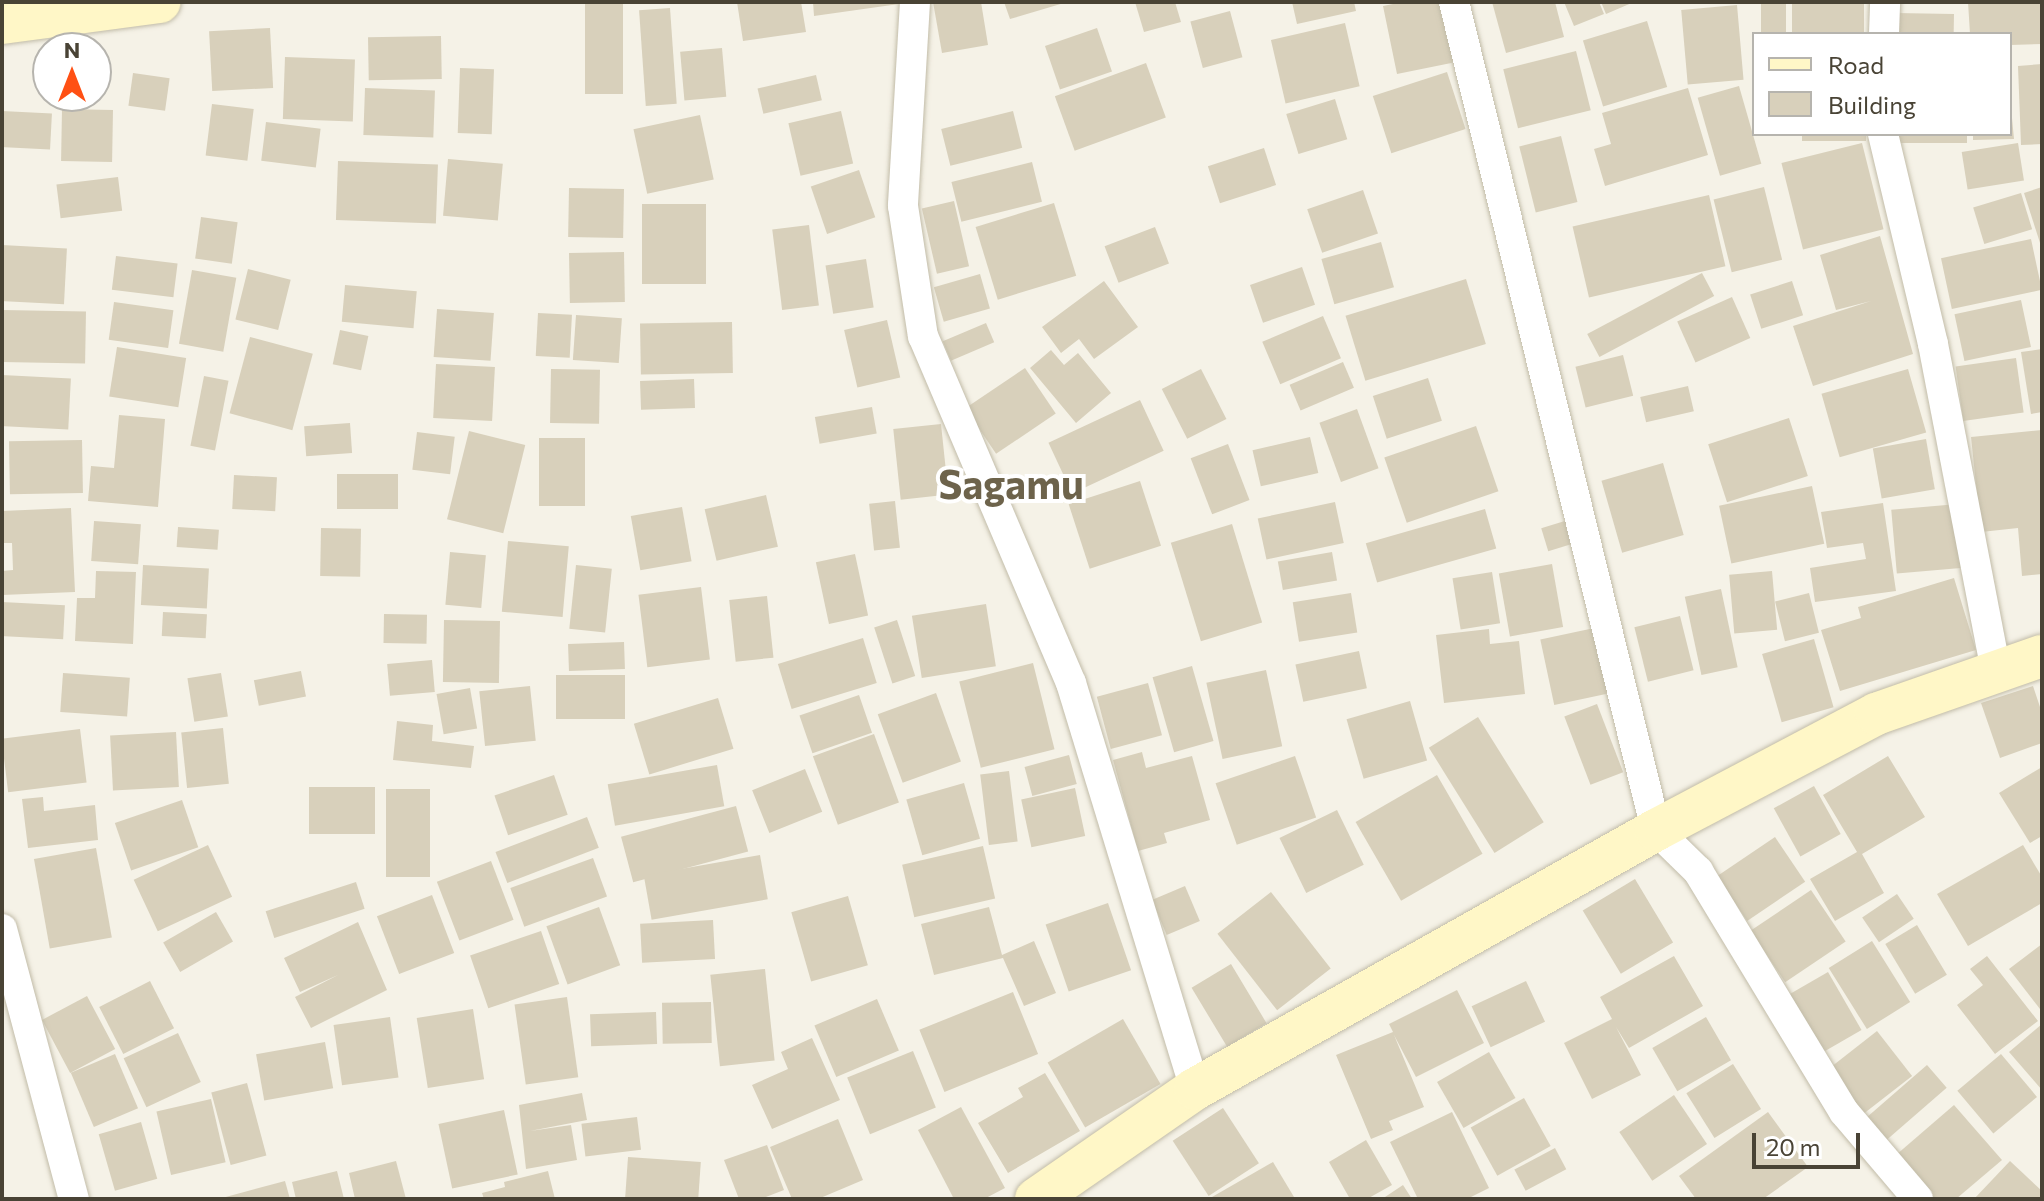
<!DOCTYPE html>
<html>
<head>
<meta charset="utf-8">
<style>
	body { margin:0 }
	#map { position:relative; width:2044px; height:1201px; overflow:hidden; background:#f5f2e7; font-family:Commissioner,sans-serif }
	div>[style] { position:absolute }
	.building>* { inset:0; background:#d8d0bb; transform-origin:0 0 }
	.roads { filter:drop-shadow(0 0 2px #c2bca8) drop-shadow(0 0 2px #c2bca8) }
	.street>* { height:30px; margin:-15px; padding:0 15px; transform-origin:15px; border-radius:15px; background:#fff }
	.secondary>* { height:42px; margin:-21px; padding:0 21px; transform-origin:21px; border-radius:21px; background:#fff7c7 }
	span { translate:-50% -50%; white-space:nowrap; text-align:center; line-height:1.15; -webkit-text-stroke:8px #fff; paint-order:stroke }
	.town-label { font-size:40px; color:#6d634b; font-weight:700 }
	.frame { position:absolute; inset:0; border:4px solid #494335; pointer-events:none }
	.legend { position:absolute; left:1752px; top:32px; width:260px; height:104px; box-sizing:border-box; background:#fff; border:2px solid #b6b4ae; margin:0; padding:10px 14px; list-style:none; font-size:24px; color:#494335 }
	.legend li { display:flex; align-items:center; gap:16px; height:40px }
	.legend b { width:40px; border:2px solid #b6b4ae }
	.north { position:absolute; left:32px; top:32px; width:80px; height:80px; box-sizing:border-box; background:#fff; border:2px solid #b6b4ae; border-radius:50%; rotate:0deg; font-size:22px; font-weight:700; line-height:32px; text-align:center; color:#494335 }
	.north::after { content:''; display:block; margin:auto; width:28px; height:36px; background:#ff5014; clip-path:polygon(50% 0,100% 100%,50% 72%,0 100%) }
	.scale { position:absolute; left:1752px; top:1133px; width:108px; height:36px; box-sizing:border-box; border:4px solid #494335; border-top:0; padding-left:10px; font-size:24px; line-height:28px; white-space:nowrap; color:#494335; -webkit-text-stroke:6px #fff; paint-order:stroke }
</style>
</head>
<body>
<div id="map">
	<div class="building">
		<div style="left:585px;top:2px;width:38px;height:92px"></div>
		<div style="clip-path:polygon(737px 2px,801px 2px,806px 32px,743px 41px)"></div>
		<div style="clip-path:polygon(813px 2px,899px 2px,899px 4px,814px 16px)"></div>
		<div style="clip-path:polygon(933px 2px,981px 2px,988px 45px,942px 53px)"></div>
		<div style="clip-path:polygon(1004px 2px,1064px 2px,1064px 3px,1010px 19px)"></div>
		<div style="clip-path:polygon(1135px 2px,1175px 2px,1181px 22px,1144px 32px)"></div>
		<div style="clip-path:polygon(1292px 2px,1354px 2px,1356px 11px,1297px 24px)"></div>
		<div style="clip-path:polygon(1403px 2px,1454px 2px,1466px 60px,1397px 74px,1383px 6px)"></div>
		<div style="clip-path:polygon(1492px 2px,1555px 2px,1564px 37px,1506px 53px)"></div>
		<div style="clip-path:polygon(1564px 2px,1599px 2px,1604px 14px,1574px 26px)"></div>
		<div style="clip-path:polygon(1601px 2px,1634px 2px,1606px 14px)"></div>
		<div style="left:1761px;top:2px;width:25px;height:32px"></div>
		<div style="left:1792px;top:2px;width:72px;height:32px"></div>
		<div style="clip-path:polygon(1968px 2px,2042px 2px,2042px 44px,2010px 45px,2010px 34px,1970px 34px)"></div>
		<div style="left:1737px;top:5px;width:75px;height:56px;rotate:85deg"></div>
		<div style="left:670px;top:8px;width:96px;height:31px;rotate:86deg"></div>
		<div style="left:1230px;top:11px;width:48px;height:41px;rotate:75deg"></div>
		<div style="left:1896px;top:13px;width:58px;height:21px;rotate:1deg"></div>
		<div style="left:1647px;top:21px;width:69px;height:67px;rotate:73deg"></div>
		<div style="left:1345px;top:23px;width:65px;height:76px;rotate:77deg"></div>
		<div style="left:270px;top:28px;width:60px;height:61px;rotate:87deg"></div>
		<div style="left:1097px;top:28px;width:46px;height:55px;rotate:71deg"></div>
		<div style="left:441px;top:36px;width:43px;height:73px;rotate:89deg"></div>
		<div style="left:722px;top:48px;width:49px;height:42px;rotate:85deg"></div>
		<div style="left:1576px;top:51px;width:61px;height:75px;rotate:76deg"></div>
		<div style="left:285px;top:57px;width:70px;height:62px;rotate:2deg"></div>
		<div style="left:1146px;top:63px;width:58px;height:97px;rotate:70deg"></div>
		<div style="clip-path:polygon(2042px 64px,2042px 144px,2021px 145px,2018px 66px)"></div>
		<div style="left:460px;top:68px;width:34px;height:65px;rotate:2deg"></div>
		<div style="left:1447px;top:72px;width:60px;height:78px;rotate:72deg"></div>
		<div style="left:133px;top:73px;width:37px;height:33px;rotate:8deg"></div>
		<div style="left:816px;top:75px;width:26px;height:60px;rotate:77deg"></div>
		<div style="left:1739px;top:86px;width:81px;height:43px;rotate:74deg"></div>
		<div style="left:365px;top:88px;width:70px;height:47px;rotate:2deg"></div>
		<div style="clip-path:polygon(1688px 88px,1708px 155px,1605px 186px,1594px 149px,1611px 144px,1602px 113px)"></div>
		<div style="clip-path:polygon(2010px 97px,2014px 139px,1973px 140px,1973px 134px,2010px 134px)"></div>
		<div style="left:1335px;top:99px;width:42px;height:51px;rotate:73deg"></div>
		<div style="left:212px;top:104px;width:42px;height:52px;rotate:7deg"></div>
		<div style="left:62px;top:109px;width:51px;height:52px;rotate:1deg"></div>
		<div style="left:2px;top:111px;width:50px;height:36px;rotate:3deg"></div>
		<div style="left:841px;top:111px;width:54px;height:54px;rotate:77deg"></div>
		<div style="left:1013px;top:111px;width:38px;height:74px;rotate:76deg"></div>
		<div style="left:700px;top:115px;width:66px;height:68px;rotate:78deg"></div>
		<div style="left:266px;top:122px;width:55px;height:39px;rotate:7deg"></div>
		<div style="left:1802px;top:134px;width:64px;height:7px"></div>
		<div style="left:1896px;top:134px;width:71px;height:9px"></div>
		<div style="left:1561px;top:136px;width:68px;height:43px;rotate:76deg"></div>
		<div style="left:1862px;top:143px;width:89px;height:83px;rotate:76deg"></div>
		<div style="left:2018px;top:143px;width:38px;height:57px;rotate:81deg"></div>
		<div style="left:1264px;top:148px;width:39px;height:59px;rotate:72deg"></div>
		<div style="left:448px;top:159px;width:55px;height:57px;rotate:5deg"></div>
		<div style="left:338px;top:161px;width:100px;height:59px;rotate:2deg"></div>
		<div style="left:1032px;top:162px;width:41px;height:83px;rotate:76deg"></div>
		<div style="left:859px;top:170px;width:50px;height:51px;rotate:71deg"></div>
		<div style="left:118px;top:177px;width:34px;height:62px;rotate:83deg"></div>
		<div style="left:1764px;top:187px;width:75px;height:52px;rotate:76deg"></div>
		<div style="clip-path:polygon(2042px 187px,2042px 246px,2041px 246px,2024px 193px)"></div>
		<div style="left:569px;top:188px;width:55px;height:49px;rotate:1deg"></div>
		<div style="left:1363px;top:190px;width:46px;height:59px;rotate:71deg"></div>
		<div style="left:2021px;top:193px;width:38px;height:50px;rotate:73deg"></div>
		<div style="left:1709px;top:195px;width:73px;height:140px;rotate:77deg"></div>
		<div style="left:954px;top:201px;width:67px;height:33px;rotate:77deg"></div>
		<div style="left:1054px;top:203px;width:76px;height:82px;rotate:73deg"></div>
		<div style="left:642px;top:204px;width:64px;height:80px"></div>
		<div style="left:201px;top:217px;width:37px;height:42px;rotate:8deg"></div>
		<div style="left:809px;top:225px;width:81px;height:37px;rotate:83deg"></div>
		<div style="left:1155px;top:227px;width:39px;height:54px;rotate:69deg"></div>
		<div style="clip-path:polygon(1880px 236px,1913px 354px,1813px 386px,1793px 326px,1871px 301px,1836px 310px,1820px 255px)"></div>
		<div style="left:2031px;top:239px;width:52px;height:92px;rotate:78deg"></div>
		<div style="left:1381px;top:242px;width:47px;height:62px;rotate:74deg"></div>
		<div style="left:2px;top:245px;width:65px;height:56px;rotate:3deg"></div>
		<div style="left:624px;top:252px;width:50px;height:55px;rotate:89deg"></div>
		<div style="left:116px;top:256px;width:62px;height:34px;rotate:7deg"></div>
		<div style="left:866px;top:259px;width:49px;height:41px;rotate:81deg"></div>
		<div style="left:1302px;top:267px;width:40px;height:55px;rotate:71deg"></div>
		<div style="left:248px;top:269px;width:44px;height:52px;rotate:14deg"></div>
		<div style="left:192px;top:270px;width:45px;height:75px;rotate:10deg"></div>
		<div style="left:1702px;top:273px;width:26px;height:130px;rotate:62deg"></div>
		<div style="left:980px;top:274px;width:36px;height:48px;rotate:74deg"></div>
		<div style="left:1466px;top:279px;width:68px;height:126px;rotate:73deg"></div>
		<div style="clip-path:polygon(1104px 281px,1138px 327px,1094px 359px,1079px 339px,1061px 353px,1042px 327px)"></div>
		<div style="left:1792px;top:281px;width:36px;height:44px;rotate:72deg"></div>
		<div style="left:345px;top:285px;width:72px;height:37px;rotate:5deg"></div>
		<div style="left:1732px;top:297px;width:45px;height:60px;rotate:66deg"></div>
		<div style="left:2021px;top:300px;width:48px;height:68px;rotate:78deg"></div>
		<div style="left:114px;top:302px;width:60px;height:38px;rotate:8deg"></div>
		<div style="left:437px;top:309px;width:57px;height:48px;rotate:4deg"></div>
		<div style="left:2px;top:310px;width:84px;height:52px;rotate:1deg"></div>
		<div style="left:538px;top:313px;width:34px;height:43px;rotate:3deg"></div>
		<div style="left:576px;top:315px;width:46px;height:45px;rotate:4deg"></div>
		<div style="left:1323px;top:316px;width:46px;height:66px;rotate:67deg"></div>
		<div style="left:887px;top:320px;width:59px;height:44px;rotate:77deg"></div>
		<div style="left:732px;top:322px;width:51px;height:92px;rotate:89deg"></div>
		<div style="left:986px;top:323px;width:21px;height:47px;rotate:67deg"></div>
		<div style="left:340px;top:330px;width:29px;height:35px;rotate:12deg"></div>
		<div style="left:250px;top:337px;width:65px;height:79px;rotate:15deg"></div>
		<div style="left:117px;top:347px;width:70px;height:50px;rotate:9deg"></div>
		<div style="clip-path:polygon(2042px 349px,2042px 412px,2031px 414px,2021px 352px)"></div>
		<div style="clip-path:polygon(1051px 350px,1064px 365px,1078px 353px,1111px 393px,1076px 423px,1030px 368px)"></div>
		<div style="left:1623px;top:355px;width:42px;height:49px;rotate:76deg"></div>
		<div style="left:2016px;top:358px;width:55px;height:61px;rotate:82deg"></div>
		<div style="left:1343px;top:362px;width:28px;height:58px;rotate:67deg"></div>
		<div style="left:436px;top:364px;width:59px;height:54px;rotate:3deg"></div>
		<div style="left:1025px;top:368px;width:55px;height:72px;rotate:56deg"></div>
		<div style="left:551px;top:369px;width:49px;height:54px;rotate:1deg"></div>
		<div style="left:1201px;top:369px;width:56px;height:44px;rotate:63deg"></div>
		<div style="left:1908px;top:369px;width:66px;height:90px;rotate:74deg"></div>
		<div style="left:2px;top:375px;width:69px;height:51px;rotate:3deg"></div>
		<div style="left:204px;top:376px;width:25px;height:71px;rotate:11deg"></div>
		<div style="left:1428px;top:378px;width:45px;height:58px;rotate:72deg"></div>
		<div style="left:694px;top:379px;width:29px;height:54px;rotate:88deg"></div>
		<div style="left:1688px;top:386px;width:26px;height:49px;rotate:77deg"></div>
		<div style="left:1140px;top:400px;width:56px;height:101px;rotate:65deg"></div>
		<div style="left:872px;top:407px;width:27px;height:58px;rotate:80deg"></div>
		<div style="left:1357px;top:409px;width:63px;height:40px;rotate:70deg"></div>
		<div style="clip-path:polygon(119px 415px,165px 419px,158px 507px,88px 501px,91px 466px,114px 468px)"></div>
		<div style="left:1789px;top:418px;width:61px;height:85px;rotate:72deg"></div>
		<div style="left:350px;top:423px;width:30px;height:46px;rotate:86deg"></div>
		<div style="left:941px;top:424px;width:71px;height:48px;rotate:84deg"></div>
		<div style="left:1476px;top:426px;width:69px;height:97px;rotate:71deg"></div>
		<div style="clip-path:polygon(2042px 430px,2042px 574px,2022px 576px,2018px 528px,1981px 532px,1971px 437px)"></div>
		<div style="left:469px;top:431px;width:58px;height:91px;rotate:14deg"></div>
		<div style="left:417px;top:432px;width:38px;height:38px;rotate:7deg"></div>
		<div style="left:1310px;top:437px;width:37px;height:59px;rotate:77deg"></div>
		<div style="left:539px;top:438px;width:46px;height:68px"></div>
		<div style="left:1926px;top:439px;width:51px;height:54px;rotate:80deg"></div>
		<div style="left:82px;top:440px;width:53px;height:73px;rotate:89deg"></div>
		<div style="left:1228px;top:444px;width:60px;height:40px;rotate:69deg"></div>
		<div style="left:1663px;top:463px;width:75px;height:64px;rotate:74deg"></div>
		<div style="left:398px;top:474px;width:35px;height:61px;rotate:90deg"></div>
		<div style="left:234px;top:475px;width:43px;height:34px;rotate:3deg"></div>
		<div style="left:1140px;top:481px;width:68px;height:75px;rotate:72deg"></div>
		<div style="left:1812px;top:486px;width:59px;height:95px;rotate:78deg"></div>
		<div style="left:766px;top:495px;width:53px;height:63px;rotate:77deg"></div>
		<div style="left:895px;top:501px;width:47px;height:26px;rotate:84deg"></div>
		<div style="left:1335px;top:502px;width:42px;height:79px;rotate:78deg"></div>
		<div style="clip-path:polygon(1883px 503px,1896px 591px,1815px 602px,1810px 568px,1866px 559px,1863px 543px,1827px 548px,1821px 512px)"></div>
		<div style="left:1958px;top:504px;width:64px;height:67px;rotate:85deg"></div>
		<div style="left:682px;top:507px;width:55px;height:52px;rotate:80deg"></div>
		<div style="clip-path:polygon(71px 508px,75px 592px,2px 595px,2px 571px,13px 570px,12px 543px,2px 543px,2px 511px)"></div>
		<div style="left:1485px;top:509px;width:41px;height:124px;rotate:74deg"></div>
		<div style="left:1568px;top:520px;width:24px;height:28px;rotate:73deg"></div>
		<div style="left:94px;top:521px;width:47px;height:40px;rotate:4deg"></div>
		<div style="left:1232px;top:524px;width:103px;height:64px;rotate:73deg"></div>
		<div style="left:178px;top:527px;width:41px;height:20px;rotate:4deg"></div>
		<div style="left:321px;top:528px;width:40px;height:48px;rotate:1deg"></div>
		<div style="left:508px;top:541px;width:61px;height:71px;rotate:5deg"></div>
		<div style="left:450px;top:552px;width:36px;height:53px;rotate:5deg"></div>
		<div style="left:1332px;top:552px;width:29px;height:55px;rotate:80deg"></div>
		<div style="left:855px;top:554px;width:63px;height:40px;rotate:78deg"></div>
		<div style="left:1552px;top:564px;width:64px;height:54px;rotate:80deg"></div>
		<div style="left:143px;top:565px;width:66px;height:40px;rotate:3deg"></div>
		<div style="left:576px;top:565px;width:36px;height:64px;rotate:6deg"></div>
		<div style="clip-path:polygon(96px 571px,136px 572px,133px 644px,75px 641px,77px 598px,95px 598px)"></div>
		<div style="left:1772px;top:571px;width:59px;height:43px;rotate:85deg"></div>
		<div style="left:1492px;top:572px;width:52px;height:40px;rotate:81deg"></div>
		<div style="clip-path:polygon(1954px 578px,1976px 650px,1840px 691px,1821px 630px,1861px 618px,1858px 607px)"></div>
		<div style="left:701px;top:587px;width:73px;height:63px;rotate:83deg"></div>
		<div style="left:1721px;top:589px;width:80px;height:37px;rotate:78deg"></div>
		<div style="left:1351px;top:593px;width:40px;height:59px;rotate:81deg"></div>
		<div style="left:1809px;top:593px;width:41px;height:35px;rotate:76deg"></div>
		<div style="left:767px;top:596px;width:62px;height:38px;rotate:84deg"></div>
		<div style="left:2px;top:602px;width:63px;height:34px;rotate:3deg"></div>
		<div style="left:986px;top:604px;width:63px;height:75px;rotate:81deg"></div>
		<div style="left:163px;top:612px;width:44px;height:24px;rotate:3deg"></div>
		<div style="left:384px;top:614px;width:43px;height:29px;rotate:1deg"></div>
		<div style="left:1680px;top:616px;width:56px;height:47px;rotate:76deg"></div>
		<div style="left:444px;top:620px;width:56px;height:62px;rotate:1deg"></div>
		<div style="left:897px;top:620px;width:59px;height:24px;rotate:72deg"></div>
		<div style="left:1599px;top:627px;width:67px;height:60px;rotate:78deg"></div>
		<div style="clip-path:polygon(1489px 629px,1490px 644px,1519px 641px,1525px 694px,1444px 703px,1436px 635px)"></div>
		<div style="left:863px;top:638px;width:47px;height:89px;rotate:73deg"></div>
		<div style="left:1814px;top:639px;width:71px;height:54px;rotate:74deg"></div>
		<div style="left:624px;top:642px;width:27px;height:56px;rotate:88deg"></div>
		<div style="left:1359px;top:651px;width:38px;height:65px;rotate:78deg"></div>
		<div style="left:432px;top:660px;width:32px;height:45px;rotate:85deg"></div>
		<div style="left:1033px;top:663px;width:89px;height:76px;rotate:76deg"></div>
		<div style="left:1192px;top:666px;width:78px;height:41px;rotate:74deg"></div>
		<div style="left:1266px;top:670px;width:78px;height:61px;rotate:78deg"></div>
		<div style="left:301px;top:671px;width:26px;height:48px;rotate:79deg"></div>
		<div style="left:63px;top:673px;width:67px;height:39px;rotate:4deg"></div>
		<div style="left:221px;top:673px;width:44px;height:34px;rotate:81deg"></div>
		<div style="left:625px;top:675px;width:44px;height:69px;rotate:90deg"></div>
		<div style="left:1148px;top:683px;width:54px;height:53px;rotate:75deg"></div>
		<div style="left:530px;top:686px;width:55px;height:51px;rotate:84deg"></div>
		<div style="clip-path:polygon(2033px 686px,2042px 713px,2042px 743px,2000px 758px,1981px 703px)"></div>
		<div style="left:470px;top:688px;width:41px;height:34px;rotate:80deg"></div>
		<div style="left:936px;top:693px;width:73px;height:62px;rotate:70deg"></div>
		<div style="left:859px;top:695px;width:40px;height:63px;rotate:71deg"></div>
		<div style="left:718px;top:698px;width:53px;height:88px;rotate:73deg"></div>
		<div style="left:1410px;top:701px;width:62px;height:66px;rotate:74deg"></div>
		<div style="left:1597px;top:704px;width:73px;height:35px;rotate:69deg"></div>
		<div style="left:1478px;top:717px;width:124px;height:58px;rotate:58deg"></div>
		<div style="clip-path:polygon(397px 721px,433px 725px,432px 741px,474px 746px,471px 768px,393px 760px)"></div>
		<div style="left:223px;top:728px;width:56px;height:42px;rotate:84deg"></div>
		<div style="left:80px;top:729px;width:54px;height:79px;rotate:83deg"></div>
		<div style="left:176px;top:732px;width:55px;height:66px;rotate:87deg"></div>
		<div style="left:874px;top:734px;width:73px;height:65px;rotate:70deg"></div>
		<div style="clip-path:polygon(1142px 752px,1146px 768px,1192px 756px,1210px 820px,1164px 833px,1167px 843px,1138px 851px,1113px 760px)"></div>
		<div style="left:1069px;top:755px;width:30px;height:46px;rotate:75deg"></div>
		<div style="left:1295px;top:756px;width:65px;height:84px;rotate:71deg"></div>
		<div style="clip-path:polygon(1888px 756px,1925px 817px,1862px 854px,1884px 893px,1835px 921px,1810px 879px,1857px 852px,1823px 795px)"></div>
		<div style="left:717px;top:765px;width:42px;height:111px;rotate:80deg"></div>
		<div style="clip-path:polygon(2042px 767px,2042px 836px,2030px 843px,1999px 793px)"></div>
		<div style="left:805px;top:769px;width:46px;height:57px;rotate:68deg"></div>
		<div style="left:1009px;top:771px;width:71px;height:29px;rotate:83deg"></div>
		<div style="left:554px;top:775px;width:42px;height:63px;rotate:71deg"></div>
		<div style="left:1437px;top:775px;width:91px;height:94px;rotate:60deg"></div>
		<div style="left:964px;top:783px;width:58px;height:60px;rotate:74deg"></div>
		<div style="left:1814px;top:786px;width:55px;height:46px;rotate:61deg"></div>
		<div style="left:375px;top:787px;width:47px;height:66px;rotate:90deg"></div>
		<div style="left:1075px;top:788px;width:49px;height:55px;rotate:78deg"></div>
		<div style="left:386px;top:789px;width:44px;height:88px"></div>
		<div style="clip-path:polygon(43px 797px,44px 811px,95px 805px,98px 840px,28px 848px,22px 799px)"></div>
		<div style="left:182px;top:800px;width:50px;height:71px;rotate:71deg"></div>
		<div style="left:736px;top:806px;width:47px;height:119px;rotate:75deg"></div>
		<div style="left:1337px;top:810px;width:61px;height:64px;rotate:64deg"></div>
		<div style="left:587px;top:817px;width:33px;height:98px;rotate:69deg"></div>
		<div style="left:1775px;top:837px;width:54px;height:70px;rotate:56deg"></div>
		<div style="left:208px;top:845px;width:57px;height:82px;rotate:65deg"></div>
		<div style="clip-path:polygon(2023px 845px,2042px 877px,2042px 903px,1968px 946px,1937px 894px)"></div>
		<div style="left:983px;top:846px;width:54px;height:83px;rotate:77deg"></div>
		<div style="left:96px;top:848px;width:91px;height:63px;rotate:80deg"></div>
		<div style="left:760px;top:855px;width:45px;height:118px;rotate:80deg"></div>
		<div style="left:593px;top:858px;width:41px;height:88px;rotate:70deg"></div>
		<div style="left:491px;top:861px;width:63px;height:58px;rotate:69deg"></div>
		<div style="left:1635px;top:879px;width:74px;height:61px;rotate:59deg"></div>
		<div style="left:356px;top:882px;width:28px;height:95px;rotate:72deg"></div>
		<div style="left:1185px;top:886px;width:38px;height:36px;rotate:67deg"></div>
		<div style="left:1811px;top:890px;width:62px;height:73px;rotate:56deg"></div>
		<div style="left:1271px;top:892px;width:97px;height:68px;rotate:52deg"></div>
		<div style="left:1897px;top:894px;width:30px;height:42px;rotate:56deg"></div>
		<div style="left:432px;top:895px;width:62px;height:59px;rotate:69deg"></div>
		<div style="left:848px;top:896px;width:72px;height:59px;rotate:74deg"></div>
		<div style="left:1108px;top:903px;width:71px;height:66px;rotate:71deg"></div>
		<div style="left:599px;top:907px;width:62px;height:56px;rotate:70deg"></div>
		<div style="clip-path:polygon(989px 907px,1002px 955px,1034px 941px,1056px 993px,1024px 1006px,1003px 958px,934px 975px,921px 924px)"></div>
		<div style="left:216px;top:912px;width:34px;height:61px;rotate:60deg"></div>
		<div style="left:713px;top:920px;width:39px;height:73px;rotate:87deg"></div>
		<div style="clip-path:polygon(358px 922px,387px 990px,311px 1028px,295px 997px,338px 975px,300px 992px,284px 958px)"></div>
		<div style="left:1917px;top:925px;width:58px;height:37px;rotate:59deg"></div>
		<div style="left:541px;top:931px;width:56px;height:75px;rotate:71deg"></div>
		<div style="left:1872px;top:941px;width:72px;height:51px;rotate:58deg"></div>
		<div style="clip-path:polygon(2042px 944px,2042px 1008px,2040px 1009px,2009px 969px)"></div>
		<div style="clip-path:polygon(1674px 956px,1703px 1006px,1629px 1048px,1616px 1027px,1641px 1075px,1592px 1099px,1564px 1043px,1612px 1019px,1600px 997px)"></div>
		<div style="clip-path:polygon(1987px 956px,2038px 1021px,1995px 1054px,1957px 1005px,1983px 985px,1970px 969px)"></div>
		<div style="left:1231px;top:964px;width:69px;height:46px;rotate:59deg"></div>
		<div style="left:765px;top:969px;width:92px;height:55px;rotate:84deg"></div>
		<div style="left:1828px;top:972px;width:67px;height:47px;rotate:60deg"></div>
		<div style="left:150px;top:981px;width:53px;height:57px;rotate:63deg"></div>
		<div style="left:1526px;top:981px;width:45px;height:60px;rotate:65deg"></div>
		<div style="clip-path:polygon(1457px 990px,1484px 1043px,1416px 1077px,1394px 1035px,1424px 1107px,1389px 1121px,1393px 1130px,1371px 1139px,1336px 1055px,1393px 1032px,1389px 1024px)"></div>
		<div style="left:1013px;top:992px;width:67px;height:101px;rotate:68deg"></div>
		<div style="left:87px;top:996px;width:60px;height:51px;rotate:62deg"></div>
		<div style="left:567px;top:997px;width:81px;height:53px;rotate:82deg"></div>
		<div style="left:877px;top:999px;width:56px;height:68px;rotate:67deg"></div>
		<div style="left:711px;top:1002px;width:41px;height:49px;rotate:89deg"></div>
		<div style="left:473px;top:1009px;width:71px;height:57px;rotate:81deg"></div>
		<div style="left:656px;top:1012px;width:32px;height:66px;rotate:88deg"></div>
		<div style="left:390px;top:1017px;width:61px;height:57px;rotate:82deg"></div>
		<div style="left:1706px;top:1017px;width:50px;height:62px;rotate:60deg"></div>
		<div style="left:1123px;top:1019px;width:75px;height:87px;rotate:60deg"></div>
		<div style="clip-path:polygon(2042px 1024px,2042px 1090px,2009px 1052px)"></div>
		<div style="left:1877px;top:1031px;width:57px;height:62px;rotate:52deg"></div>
		<div style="left:178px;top:1033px;width:54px;height:60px;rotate:65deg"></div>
		<div style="clip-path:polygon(812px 1038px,840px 1100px,772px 1129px,752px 1085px,788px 1069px,781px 1052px)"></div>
		<div style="left:325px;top:1042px;width:47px;height:70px;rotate:80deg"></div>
		<div style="left:913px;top:1051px;width:61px;height:71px;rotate:68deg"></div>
		<div style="left:1489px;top:1052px;width:53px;height:60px;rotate:60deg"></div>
		<div style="left:115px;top:1054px;width:59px;height:48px;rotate:67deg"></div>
		<div style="left:2001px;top:1054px;width:56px;height:57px;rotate:50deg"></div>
		<div style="left:1733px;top:1064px;width:53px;height:55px;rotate:58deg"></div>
		<div style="left:1927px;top:1065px;width:30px;height:82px;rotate:49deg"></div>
		<div style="clip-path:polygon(1045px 1073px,1080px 1131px,1008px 1173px,978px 1123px,1023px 1097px,1018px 1088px)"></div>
		<div style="left:247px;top:1083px;width:75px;height:37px;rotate:75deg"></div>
		<div style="clip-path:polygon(582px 1093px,587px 1120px,530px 1131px,571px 1125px,577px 1160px,526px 1169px,519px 1105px)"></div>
		<div style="left:1674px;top:1095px;width:59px;height:66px;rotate:56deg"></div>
		<div style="left:1524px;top:1098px;width:55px;height:61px;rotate:61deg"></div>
		<div style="left:211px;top:1099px;width:65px;height:56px;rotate:77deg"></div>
		<div style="clip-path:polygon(1954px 1105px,2002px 1160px,1956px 1199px,1934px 1199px,1896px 1155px)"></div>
		<div style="clip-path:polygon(961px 1107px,1005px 1188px,984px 1199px,954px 1199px,918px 1130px)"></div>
		<div style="left:1223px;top:1108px;width:66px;height:60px;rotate:57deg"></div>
		<div style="left:504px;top:1110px;width:66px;height:67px;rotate:78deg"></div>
		<div style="clip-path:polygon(1452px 1112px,1489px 1188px,1467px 1199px,1418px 1199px,1390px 1142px)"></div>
		<div style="clip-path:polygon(1768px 1112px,1808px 1167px,1763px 1199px,1696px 1199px,1679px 1176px)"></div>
		<div style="left:637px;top:1117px;width:33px;height:56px;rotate:83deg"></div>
		<div style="clip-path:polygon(838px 1119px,863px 1180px,818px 1199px,792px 1199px,770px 1147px)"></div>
		<div style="left:141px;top:1122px;width:59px;height:44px;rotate:74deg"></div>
		<div style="clip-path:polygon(1366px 1140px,1392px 1185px,1367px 1199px,1350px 1199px,1329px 1162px)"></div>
		<div style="clip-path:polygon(767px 1145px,784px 1190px,761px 1199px,739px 1199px,724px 1160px)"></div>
		<div style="left:1555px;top:1148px;width:24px;height:46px;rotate:62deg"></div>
		<div style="left:628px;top:1157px;width:73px;height:42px;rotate:4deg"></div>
		<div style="clip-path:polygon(396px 1161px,406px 1199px,355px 1199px,349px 1173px)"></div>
		<div style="clip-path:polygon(2010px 1161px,2042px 1191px,2041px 1199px,1974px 1199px)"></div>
		<div style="clip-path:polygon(1273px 1162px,1294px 1197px,1214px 1199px,1212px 1197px)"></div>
		<div style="clip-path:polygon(337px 1171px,344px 1199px,296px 1199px,292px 1182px)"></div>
		<div style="clip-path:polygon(548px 1171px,555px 1199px,484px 1199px,482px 1193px,505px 1187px,504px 1182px)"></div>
		<div style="clip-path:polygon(285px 1181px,290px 1199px,222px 1199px,222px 1198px)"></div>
		<div style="clip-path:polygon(1403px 1185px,1412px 1199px,1382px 1199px)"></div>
	</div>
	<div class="roads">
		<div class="street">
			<div style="left:915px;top:2px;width:204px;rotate:93.4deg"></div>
			<div style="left:903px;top:206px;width:132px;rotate:81.3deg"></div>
			<div style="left:923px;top:336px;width:377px;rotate:66.9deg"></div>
			<div style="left:1071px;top:683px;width:425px;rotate:73deg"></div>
			<div style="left:1454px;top:2px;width:852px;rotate:76.29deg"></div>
			<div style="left:1656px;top:830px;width:59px;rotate:44.3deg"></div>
			<div style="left:1698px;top:871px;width:282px;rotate:58.8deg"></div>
			<div style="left:1844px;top:1112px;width:114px;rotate:49.6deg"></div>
			<div style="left:1884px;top:34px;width:32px;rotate:-88deg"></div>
			<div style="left:1883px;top:134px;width:216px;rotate:76.6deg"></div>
			<div style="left:1933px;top:344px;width:332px;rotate:79.1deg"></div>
			<div style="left:2px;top:929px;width:279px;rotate:75.1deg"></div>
		</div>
		<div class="secondary">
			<div style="left:2px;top:23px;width:159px;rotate:-7.6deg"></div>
			<div style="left:1036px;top:1199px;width:193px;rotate:-34.7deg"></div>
			<div style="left:1195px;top:1089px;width:529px;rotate:-29.33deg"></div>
			<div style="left:1656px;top:830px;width:249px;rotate:-27.8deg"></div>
			<div style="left:1876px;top:714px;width:176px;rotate:-19.3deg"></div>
		</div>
	</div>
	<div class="town-label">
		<span style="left:1011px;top:483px">Sagamu</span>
	</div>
	<div class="frame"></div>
	<ul class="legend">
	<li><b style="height:10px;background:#fff7c7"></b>Road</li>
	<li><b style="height:22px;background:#d8d0bb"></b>Building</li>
	</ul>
	<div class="north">N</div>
	<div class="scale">20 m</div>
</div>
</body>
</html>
